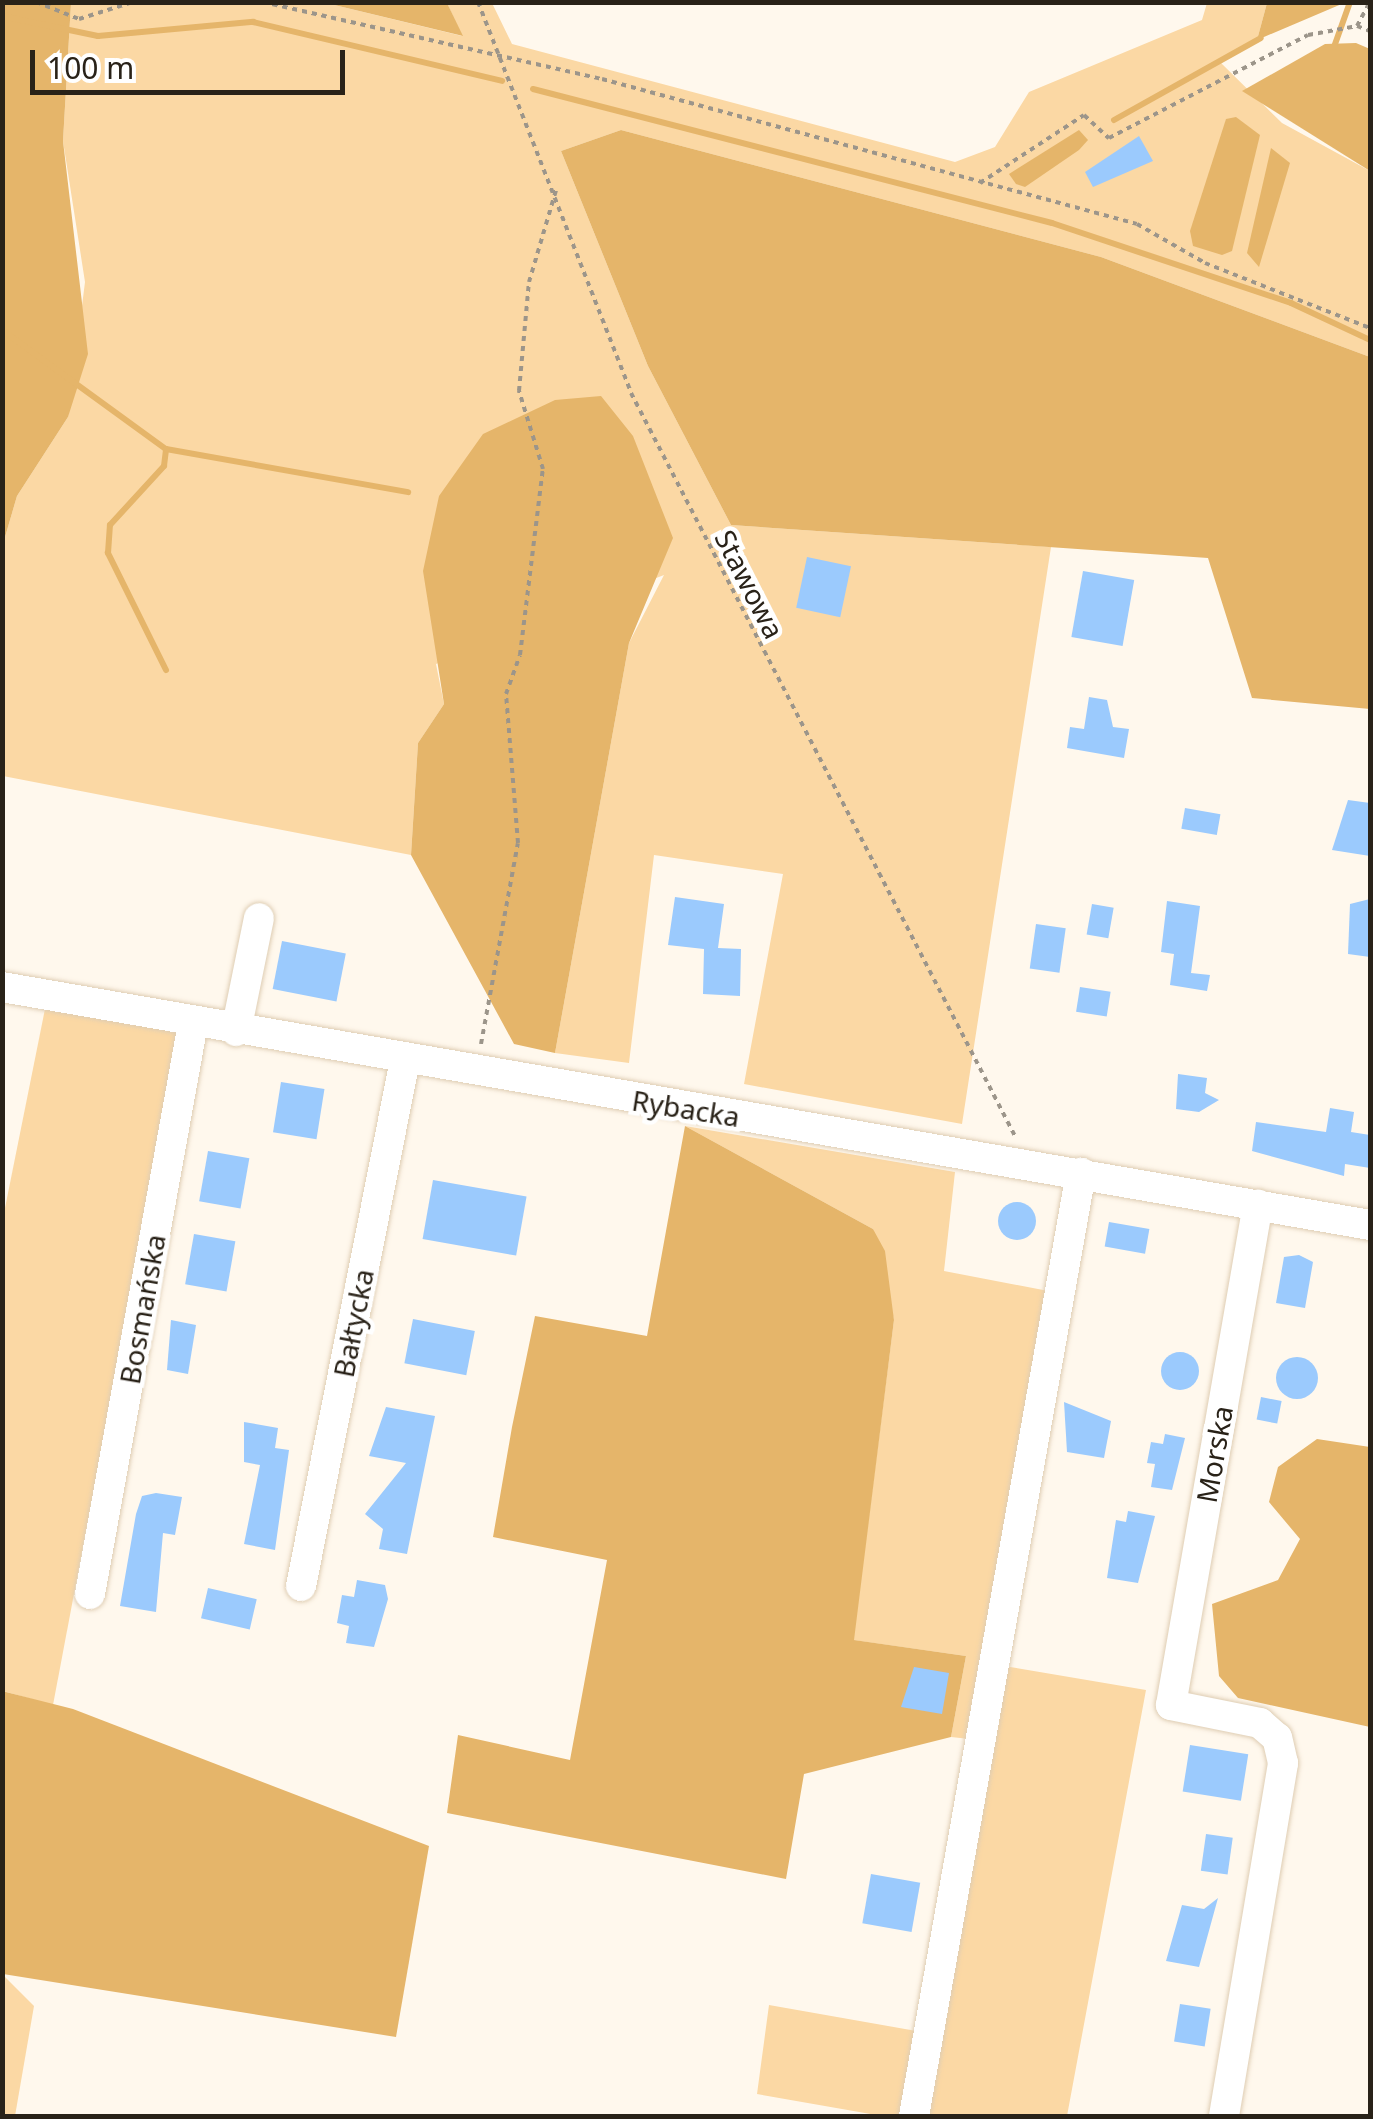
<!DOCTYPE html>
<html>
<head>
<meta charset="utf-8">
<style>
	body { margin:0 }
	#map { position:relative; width:1373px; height:2119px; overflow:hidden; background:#fff8ed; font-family:"Noto Sans",sans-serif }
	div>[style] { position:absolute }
	.green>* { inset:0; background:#fbd8a4 }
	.forest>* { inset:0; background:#e5b56a }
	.stream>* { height:6px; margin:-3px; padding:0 3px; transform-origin:3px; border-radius:3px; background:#e5b56a }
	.building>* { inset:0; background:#9bcafd; transform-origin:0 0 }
	.round { border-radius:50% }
	.path>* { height:4px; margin-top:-2px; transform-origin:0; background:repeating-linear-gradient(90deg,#9c958a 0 5px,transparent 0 10px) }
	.roads { filter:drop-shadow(0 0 2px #dfcdb3) drop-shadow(0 0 2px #dfcdb3) }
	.minor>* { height:30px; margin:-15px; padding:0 15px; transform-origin:15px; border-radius:15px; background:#fff }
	span { translate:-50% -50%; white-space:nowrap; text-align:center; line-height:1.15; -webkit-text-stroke:9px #fff; paint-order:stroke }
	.street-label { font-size:28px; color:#292218 }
	.frame { position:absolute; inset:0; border:5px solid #292218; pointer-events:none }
	.scale { position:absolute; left:30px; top:50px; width:315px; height:45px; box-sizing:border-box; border:5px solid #292218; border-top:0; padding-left:12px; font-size:30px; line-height:35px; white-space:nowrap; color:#292218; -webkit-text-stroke:8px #fff; paint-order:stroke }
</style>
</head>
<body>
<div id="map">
	<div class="green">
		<div style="clip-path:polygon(71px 3px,326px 3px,462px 36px,447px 3px,492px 3px,512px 44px,955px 162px,995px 147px,1029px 92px,1202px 20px,1207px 3px,1267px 3px,1257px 40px,1220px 62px,1282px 123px,1370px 171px,1370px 357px,1101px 257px,621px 130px,561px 151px,648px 366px,731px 525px,1051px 547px,962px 1124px,744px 1084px,783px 874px,654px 855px,629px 1063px,555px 1053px,629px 643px,664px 575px,436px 664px,444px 704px,418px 743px,411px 855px,3px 776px,3px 544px,17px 496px,68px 417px,85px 282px,63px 141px)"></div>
		<div style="clip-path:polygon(46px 1004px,181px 1027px,53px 1705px,3px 1691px,3px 1218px)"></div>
		<div style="clip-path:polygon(685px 1126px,955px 1172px,944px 1271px,1069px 1295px,1004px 1666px,1146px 1690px,1067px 2116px,882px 2116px,757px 2094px,769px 2005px,939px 2035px,988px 1741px,951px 1737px,966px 1656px,853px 1640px,894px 1320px,873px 1229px)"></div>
		<div style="clip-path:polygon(2px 1974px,34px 2006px,15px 2116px,3px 2116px)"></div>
	</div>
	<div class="forest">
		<div style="clip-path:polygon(3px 2px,71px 3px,63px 141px,88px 354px,68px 417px,17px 496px,3px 544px)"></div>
		<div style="clip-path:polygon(326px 3px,447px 3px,463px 36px)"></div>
		<div style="clip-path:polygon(1267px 3px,1267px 2px,1344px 3px,1257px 40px)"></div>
		<div style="clip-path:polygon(1356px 43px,1370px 49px,1370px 171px,1242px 91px,1325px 44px)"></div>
		<div style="clip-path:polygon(1236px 117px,1260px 135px,1232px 251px,1222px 255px,1193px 246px,1190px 231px,1226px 119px)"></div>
		<div style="clip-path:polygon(621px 130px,1101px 257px,1370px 357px,1370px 709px,1252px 698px,1208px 558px,731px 525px,648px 366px,561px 151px)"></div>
		<div style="clip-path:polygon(1079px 130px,1088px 140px,1079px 150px,1025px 187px,1016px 184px,1009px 174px)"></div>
		<div style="clip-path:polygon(1271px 148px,1290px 163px,1259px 267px,1247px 253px)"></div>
		<div style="clip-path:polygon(601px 396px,633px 436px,673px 538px,629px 643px,555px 1053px,514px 1044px,411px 855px,418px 743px,444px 704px,423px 571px,439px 496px,483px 434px,555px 400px)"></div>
		<div style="clip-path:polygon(685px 1126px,873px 1229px,885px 1251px,894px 1320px,854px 1640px,966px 1656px,951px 1737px,804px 1774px,786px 1879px,447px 1813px,458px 1735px,570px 1760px,607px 1560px,493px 1537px,512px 1427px,535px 1316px,647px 1336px)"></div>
		<div style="clip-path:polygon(1317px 1439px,1370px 1447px,1370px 1727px,1238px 1698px,1219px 1676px,1212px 1604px,1278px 1580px,1300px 1539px,1269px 1502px,1278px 1467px)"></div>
		<div style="clip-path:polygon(2px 1691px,73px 1709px,429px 1846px,396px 2037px,3px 1974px)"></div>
	</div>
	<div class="stream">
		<div style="left:2px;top:16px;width:98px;rotate:11.8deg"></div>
		<div style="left:98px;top:36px;width:156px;rotate:-5.2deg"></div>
		<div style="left:253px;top:22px;width:256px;rotate:13.3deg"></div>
		<div style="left:1334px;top:47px;width:48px;rotate:-70.4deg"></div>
		<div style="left:533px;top:89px;width:536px;rotate:14.48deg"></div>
		<div style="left:1052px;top:223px;width:252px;rotate:18.5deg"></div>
		<div style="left:1291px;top:303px;width:87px;rotate:25.1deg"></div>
		<div style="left:1114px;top:120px;width:168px;rotate:-29.2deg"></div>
		<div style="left:2px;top:330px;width:203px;rotate:36deg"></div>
		<div style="left:166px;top:449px;width:246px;rotate:10.1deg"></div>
		<div style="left:166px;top:670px;width:131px;rotate:-116.4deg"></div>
		<div style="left:108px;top:553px;width:28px;rotate:-86deg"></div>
		<div style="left:110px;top:525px;width:80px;rotate:-47.5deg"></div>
		<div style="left:164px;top:466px;width:17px;rotate:-83deg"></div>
	</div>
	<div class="building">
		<div style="clip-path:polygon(1139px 136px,1153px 161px,1093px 187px,1085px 172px)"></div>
		<div style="left:807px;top:557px;width:45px;height:52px;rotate:12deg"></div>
		<div style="left:1083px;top:571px;width:52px;height:67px;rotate:10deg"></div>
		<div style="clip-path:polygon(1089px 697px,1107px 700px,1113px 727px,1129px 729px,1124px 758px,1067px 748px,1070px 727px,1084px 729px)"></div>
		<div style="clip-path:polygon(1348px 800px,1370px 803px,1370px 856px,1332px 850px)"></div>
		<div style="left:1185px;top:808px;width:36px;height:21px;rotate:10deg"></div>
		<div style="clip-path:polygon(675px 897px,724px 904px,718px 948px,741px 949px,740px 996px,703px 994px,704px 949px,668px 945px)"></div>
		<div style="clip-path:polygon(1370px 899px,1370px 957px,1348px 954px,1350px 904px)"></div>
		<div style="clip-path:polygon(1167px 901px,1200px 906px,1191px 973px,1210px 975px,1207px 991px,1170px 985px,1174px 954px,1161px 952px)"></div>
		<div style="left:1092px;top:904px;width:22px;height:31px;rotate:10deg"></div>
		<div style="left:1036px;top:924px;width:30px;height:45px;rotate:8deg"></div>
		<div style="left:282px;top:941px;width:65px;height:49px;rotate:11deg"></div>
		<div style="left:1080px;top:987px;width:31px;height:25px;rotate:9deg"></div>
		<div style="clip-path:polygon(1178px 1074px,1207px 1078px,1205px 1093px,1219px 1100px,1199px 1112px,1176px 1109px)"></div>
		<div style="left:281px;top:1082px;width:44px;height:51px;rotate:9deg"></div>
		<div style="clip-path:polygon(1330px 1108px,1354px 1112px,1351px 1132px,1370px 1135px,1370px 1168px,1345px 1164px,1344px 1176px,1252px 1151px,1256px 1122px,1326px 1132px)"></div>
		<div style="left:208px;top:1151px;width:42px;height:51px;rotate:10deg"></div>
		<div style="left:433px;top:1180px;width:95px;height:60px;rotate:10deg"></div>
		<div class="round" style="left:998px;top:1202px;width:38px;height:38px"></div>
		<div style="left:1109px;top:1222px;width:41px;height:25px;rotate:10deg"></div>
		<div style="left:194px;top:1234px;width:42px;height:51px;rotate:10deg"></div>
		<div style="clip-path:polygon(1299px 1255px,1313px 1262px,1305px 1308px,1276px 1303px,1284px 1257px)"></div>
		<div style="left:413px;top:1319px;width:63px;height:45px;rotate:11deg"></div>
		<div style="clip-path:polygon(171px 1320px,196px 1325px,188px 1374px,167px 1370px)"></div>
		<div class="round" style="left:1161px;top:1352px;width:38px;height:38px"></div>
		<div class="round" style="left:1276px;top:1357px;width:42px;height:42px"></div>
		<div style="left:1261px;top:1397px;width:21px;height:23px;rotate:11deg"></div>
		<div style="clip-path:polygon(1064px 1402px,1111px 1421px,1104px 1458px,1067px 1452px)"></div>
		<div style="clip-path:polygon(386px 1407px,435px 1416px,407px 1554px,379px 1549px,383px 1529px,365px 1514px,406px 1463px,369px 1456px)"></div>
		<div style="clip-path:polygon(244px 1422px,278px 1428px,275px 1448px,289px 1450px,275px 1550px,244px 1544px,260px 1465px,244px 1462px)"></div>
		<div style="clip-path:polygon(1165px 1434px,1185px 1438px,1172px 1490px,1151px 1487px,1155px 1464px,1147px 1463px,1151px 1442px,1163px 1444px)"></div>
		<div style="clip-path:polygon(156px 1493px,182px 1497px,175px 1535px,163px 1533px,156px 1612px,120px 1606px,136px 1514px,142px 1496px)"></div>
		<div style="clip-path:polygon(1128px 1511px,1155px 1516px,1138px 1583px,1107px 1578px,1116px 1520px,1126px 1522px)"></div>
		<div style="clip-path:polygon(357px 1580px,385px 1585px,388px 1599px,374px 1647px,346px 1643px,349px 1626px,337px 1623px,342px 1595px,354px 1597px)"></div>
		<div style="left:208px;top:1588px;width:50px;height:31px;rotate:13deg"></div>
		<div style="clip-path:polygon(914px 1667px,949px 1673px,942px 1714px,901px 1707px)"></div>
		<div style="left:1190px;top:1745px;width:59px;height:47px;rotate:9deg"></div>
		<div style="left:1206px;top:1834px;width:27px;height:37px;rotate:8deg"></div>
		<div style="left:871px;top:1874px;width:50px;height:50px;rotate:10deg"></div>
		<div style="clip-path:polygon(1218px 1898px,1199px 1967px,1166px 1961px,1182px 1905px,1204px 1909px)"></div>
		<div style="left:1180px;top:2004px;width:31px;height:38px;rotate:9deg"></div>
	</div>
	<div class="path">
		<div style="left:36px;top:2px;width:46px;rotate:21.6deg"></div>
		<div style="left:79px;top:19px;width:57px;rotate:-17.5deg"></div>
		<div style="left:263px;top:2px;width:348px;rotate:12.8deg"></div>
		<div style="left:602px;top:79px;width:554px;rotate:15.16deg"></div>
		<div style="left:1137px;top:224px;width:78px;rotate:29.8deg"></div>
		<div style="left:1205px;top:263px;width:177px;rotate:21.5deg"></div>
		<div style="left:478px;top:2px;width:420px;rotate:68.6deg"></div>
		<div style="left:631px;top:393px;width:839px;rotate:62.67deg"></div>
		<div style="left:1357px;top:26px;width:14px;rotate:21deg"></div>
		<div style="left:980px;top:183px;width:124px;rotate:-33.2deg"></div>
		<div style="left:1084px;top:115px;width:34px;rotate:43deg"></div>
		<div style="left:1109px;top:138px;width:224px;rotate:-27.4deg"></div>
		<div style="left:1308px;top:35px;width:50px;rotate:-10.4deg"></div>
		<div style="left:1357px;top:26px;width:27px;rotate:-62deg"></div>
		<div style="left:481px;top:1044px;width:204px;rotate:-79.6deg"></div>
		<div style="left:518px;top:843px;width:149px;rotate:-94.6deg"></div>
		<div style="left:506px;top:694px;width:41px;rotate:-70.3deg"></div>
		<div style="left:520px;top:655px;width:187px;rotate:-83deg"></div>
		<div style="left:543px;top:469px;width:82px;rotate:-107.1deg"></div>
		<div style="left:519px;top:391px;width:109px;rotate:-84.8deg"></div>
		<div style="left:529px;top:282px;width:96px;rotate:-73.6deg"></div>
	</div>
	<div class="roads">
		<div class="minor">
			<div style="left:2px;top:987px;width:1389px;rotate:9.87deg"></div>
			<div style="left:236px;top:1031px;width:115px;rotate:-78.5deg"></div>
			<div style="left:301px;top:1586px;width:536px;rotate:-78.82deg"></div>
			<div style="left:90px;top:1594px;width:580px;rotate:-79.77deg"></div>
			<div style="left:914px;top:2116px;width:958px;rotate:-79.96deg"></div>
			<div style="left:1224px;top:2116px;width:358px;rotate:-80.5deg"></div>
			<div style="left:1283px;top:1763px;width:26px;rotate:-103deg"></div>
			<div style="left:1277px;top:1738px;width:23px;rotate:-139deg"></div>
			<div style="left:1260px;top:1723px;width:91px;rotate:-168.6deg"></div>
			<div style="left:1171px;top:1705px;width:508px;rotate:-80.15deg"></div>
		</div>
	</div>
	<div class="street-label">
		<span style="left:750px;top:584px;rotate:63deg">Stawowa</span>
		<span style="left:686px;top:1108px;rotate:9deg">Rybacka</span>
		<span style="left:142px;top:1309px;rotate:-80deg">Bosmańska</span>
		<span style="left:353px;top:1323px;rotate:-79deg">Bałtycka</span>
		<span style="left:1214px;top:1454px;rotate:-80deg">Morska</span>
	</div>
	<div class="frame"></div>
	<div class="scale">100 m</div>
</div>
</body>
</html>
